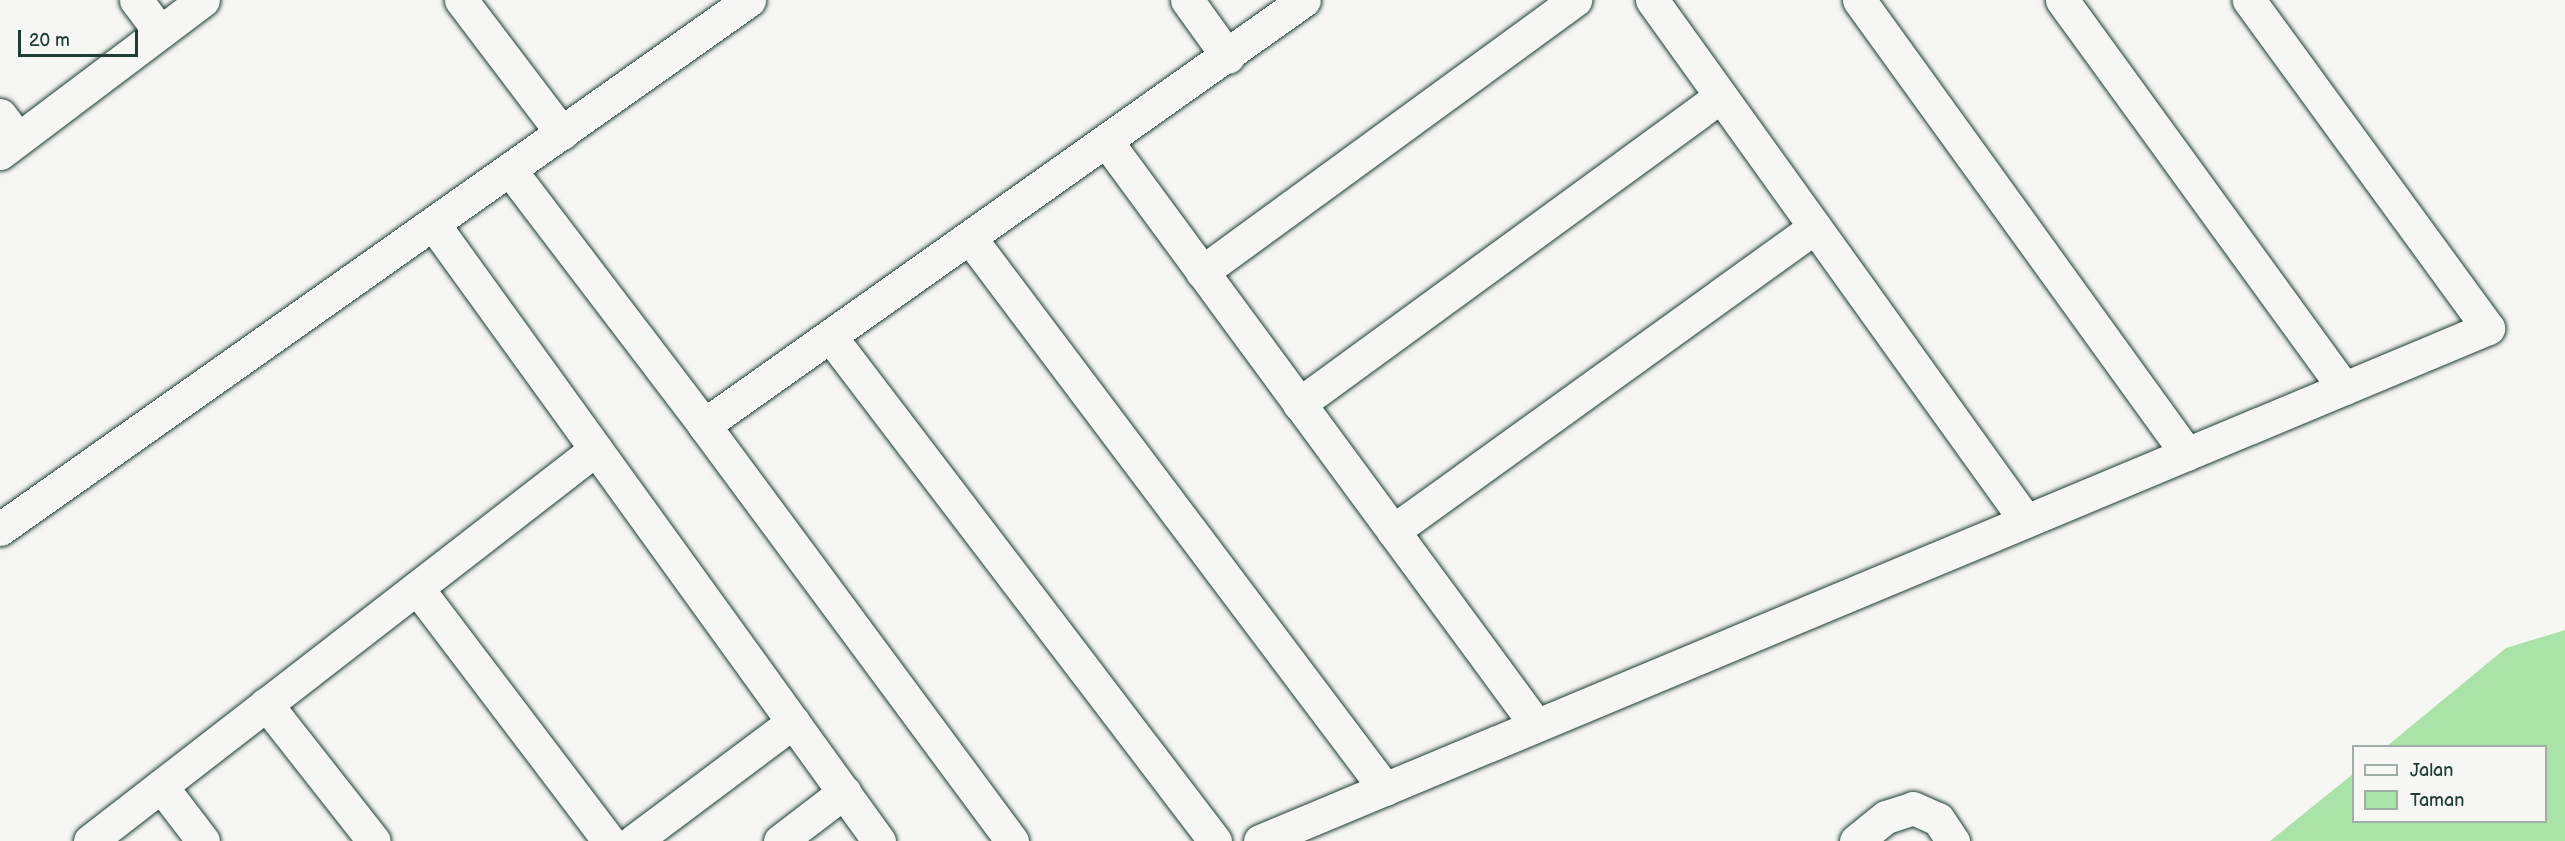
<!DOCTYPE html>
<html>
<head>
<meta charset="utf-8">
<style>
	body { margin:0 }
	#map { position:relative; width:2565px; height:841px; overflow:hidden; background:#f6f6f2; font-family:"Balsamiq Sans",sans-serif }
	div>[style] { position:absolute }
	.green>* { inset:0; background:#aae3a8 }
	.roads { filter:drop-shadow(0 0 2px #1f3d34) drop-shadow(0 0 2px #1f3d34) }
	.minor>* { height:33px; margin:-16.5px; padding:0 16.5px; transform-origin:16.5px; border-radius:16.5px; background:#f6f6f2 }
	span { translate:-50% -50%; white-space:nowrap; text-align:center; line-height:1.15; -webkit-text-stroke:5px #f6f6f2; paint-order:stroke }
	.legend { position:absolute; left:2352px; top:745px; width:195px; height:78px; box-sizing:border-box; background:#f6f6f2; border:2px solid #a0aca6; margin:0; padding:8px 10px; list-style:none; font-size:18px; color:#1f3d34 }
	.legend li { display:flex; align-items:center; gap:12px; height:30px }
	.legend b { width:30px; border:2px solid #a0aca6 }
	.scale { position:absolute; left:18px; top:30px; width:120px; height:27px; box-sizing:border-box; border:3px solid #1f3d34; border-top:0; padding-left:8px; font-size:18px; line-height:21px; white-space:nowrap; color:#1f3d34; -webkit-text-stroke:4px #f6f6f2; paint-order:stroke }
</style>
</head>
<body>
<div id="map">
	<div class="green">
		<div style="clip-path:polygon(2565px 630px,2565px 841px,2270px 841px,2353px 774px,2354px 822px,2546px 822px,2546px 746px,2387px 746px,2506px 648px)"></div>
	</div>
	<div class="roads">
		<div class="minor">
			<div style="left:136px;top:0;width:36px;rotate:53deg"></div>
			<div style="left:461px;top:0;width:167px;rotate:52.8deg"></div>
			<div style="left:1187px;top:0;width:70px;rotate:54.3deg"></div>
			<div style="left:1652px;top:0;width:641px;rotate:54.33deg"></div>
			<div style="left:1859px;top:0;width:560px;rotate:54.15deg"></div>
			<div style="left:2062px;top:0;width:480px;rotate:54deg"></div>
			<div style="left:0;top:115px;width:30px;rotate:53deg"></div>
			<div style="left:1107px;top:142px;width:724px;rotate:53.65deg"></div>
			<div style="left:0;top:153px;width:254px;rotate:-37deg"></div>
			<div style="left:510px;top:170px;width:320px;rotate:52.7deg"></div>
			<div style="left:434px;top:225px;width:760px;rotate:54.16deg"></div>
			<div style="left:970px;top:238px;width:690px;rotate:53.01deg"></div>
			<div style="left:1202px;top:272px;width:462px;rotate:-36.1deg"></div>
			<div style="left:830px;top:336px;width:635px;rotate:52.68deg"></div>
			<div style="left:1299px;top:404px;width:522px;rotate:-36.12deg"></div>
			<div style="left:0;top:529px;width:917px;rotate:-35.23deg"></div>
			<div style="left:1393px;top:531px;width:520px;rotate:-35.77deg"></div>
			<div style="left:417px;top:588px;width:318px;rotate:52.8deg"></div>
			<div style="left:266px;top:704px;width:174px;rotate:51.8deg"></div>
			<div style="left:161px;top:786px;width:69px;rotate:52.6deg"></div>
			<div style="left:90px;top:841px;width:640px;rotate:-37.77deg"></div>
			<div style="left:634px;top:841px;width:199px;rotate:-36.8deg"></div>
			<div style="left:780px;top:841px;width:81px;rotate:-37.4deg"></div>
			<div style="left:1012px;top:841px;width:518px;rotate:-126.52deg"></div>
			<div style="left:704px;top:425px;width:735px;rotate:-35.31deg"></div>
			<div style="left:1260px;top:841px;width:1331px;rotate:-22.67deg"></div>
			<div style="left:2488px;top:328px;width:406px;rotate:-126.1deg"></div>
			<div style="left:1856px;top:841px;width:38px;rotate:-39deg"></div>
			<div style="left:1886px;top:817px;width:28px;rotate:-18deg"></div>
			<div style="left:1913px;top:808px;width:27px;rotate:24deg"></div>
			<div style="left:1938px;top:819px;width:27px;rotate:56deg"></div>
		</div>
	</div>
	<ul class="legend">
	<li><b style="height:8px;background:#f6f6f2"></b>Jalan</li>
	<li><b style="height:16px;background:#aae3a8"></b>Taman</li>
	</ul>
	<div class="scale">20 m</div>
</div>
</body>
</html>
